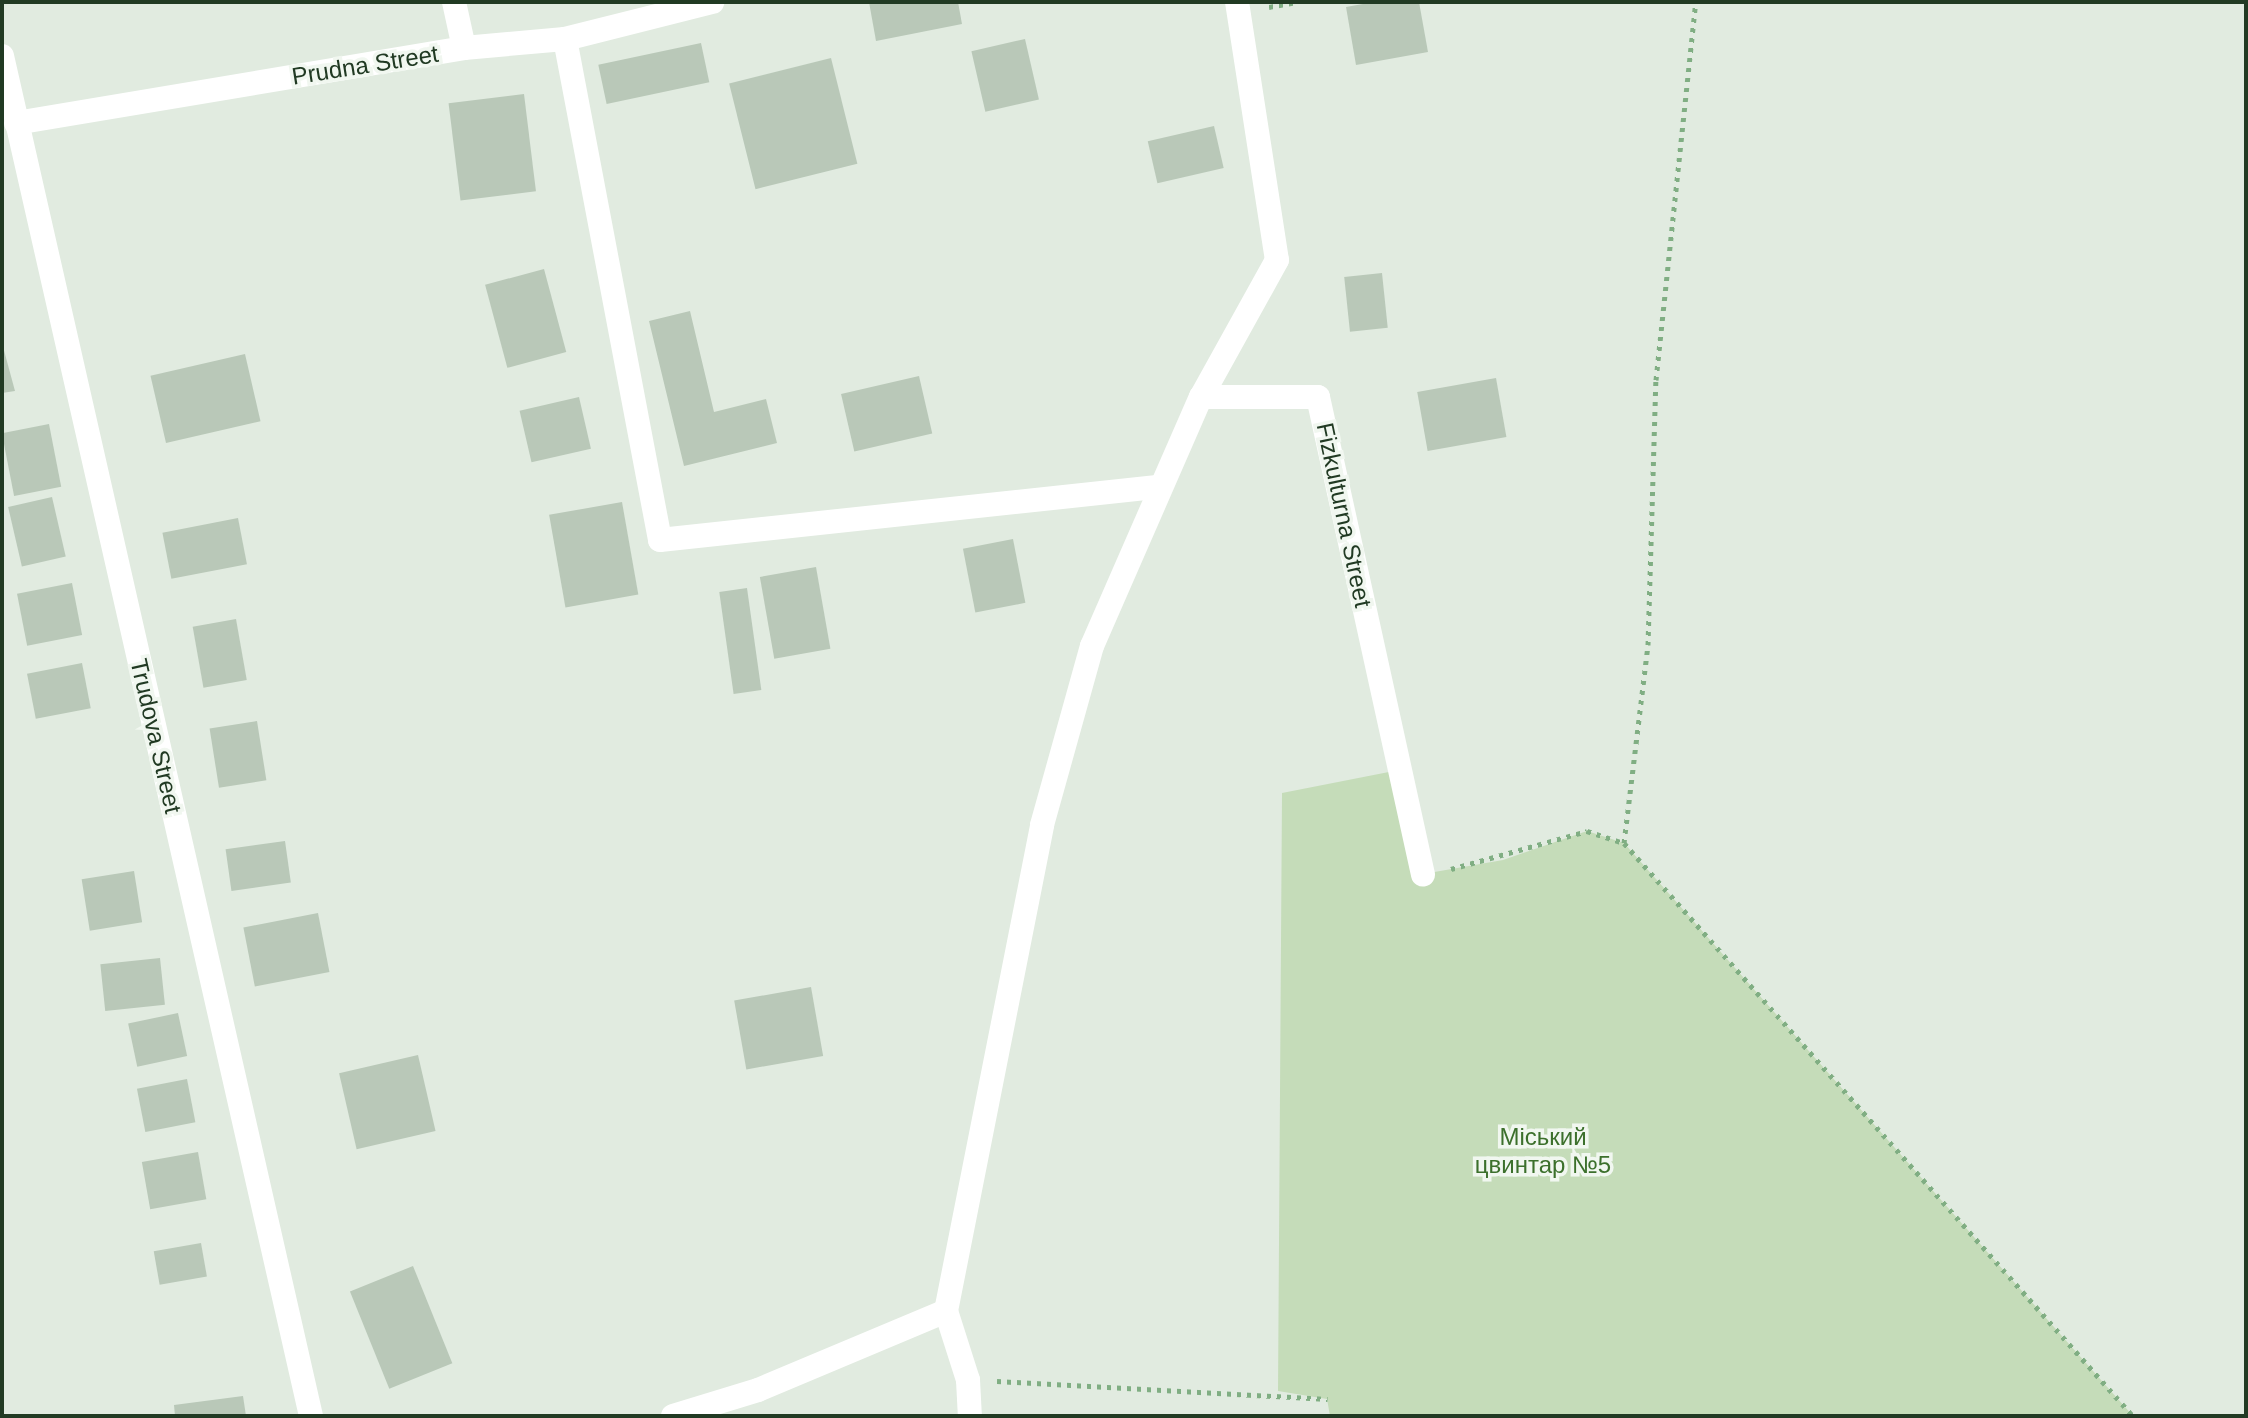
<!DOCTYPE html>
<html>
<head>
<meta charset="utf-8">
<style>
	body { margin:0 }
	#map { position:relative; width:2248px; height:1418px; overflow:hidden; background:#e1ebe0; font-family:Helvetica,sans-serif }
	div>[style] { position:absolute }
	.green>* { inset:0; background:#c5dcb9 }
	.building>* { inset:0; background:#b9c8b8; transform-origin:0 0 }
	.path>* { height:5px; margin-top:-2.5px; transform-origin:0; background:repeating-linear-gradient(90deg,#80ae83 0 4px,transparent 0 10px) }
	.minor>* { height:24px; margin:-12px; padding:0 12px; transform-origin:12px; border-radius:12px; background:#fff }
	span { translate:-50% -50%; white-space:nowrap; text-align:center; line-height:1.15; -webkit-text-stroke:7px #f1f7f0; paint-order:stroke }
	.street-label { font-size:24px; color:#213a23 }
	.park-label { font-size:24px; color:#3c702c }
	.frame { position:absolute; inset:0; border:4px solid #213a23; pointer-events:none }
</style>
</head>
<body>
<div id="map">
	<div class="green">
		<div style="clip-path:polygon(1399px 770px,1423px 874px,1503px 860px,1587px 831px,1624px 843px,2133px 1416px,1330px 1416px,1327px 1399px,1278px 1391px,1282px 793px)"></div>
	</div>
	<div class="building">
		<div style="clip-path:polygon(869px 2px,958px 2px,962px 24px,876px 41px)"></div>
		<div style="clip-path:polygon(1374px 2px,1419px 2px,1428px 52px,1356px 65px,1346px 7px)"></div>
		<div style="left:1025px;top:39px;width:62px;height:55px;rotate:77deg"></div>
		<div style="left:701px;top:43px;width:40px;height:105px;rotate:78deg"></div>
		<div style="left:831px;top:58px;width:109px;height:105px;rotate:76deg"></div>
		<div style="left:524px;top:94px;width:98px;height:76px;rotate:83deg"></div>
		<div style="left:1214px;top:126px;width:43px;height:68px;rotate:77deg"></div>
		<div style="left:544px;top:269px;width:86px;height:61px;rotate:75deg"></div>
		<div style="left:1382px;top:273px;width:55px;height:38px;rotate:84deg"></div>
		<div style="clip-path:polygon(690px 311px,714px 412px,766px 399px,777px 443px,684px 466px,649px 321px)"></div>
		<div style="clip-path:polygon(2px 343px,15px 391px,2px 393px)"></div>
		<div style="left:245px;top:354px;width:69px;height:97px;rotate:77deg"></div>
		<div style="left:919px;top:376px;width:59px;height:80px;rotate:77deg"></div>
		<div style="left:1496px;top:378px;width:60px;height:80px;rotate:80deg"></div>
		<div style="left:579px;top:397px;width:53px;height:61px;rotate:77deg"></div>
		<div style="left:49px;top:424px;width:64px;height:48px;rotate:79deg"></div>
		<div style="left:52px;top:497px;width:61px;height:45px;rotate:77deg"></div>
		<div style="left:622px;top:502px;width:94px;height:74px;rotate:80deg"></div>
		<div style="left:238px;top:518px;width:47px;height:77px;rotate:79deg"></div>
		<div style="left:1013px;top:539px;width:65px;height:51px;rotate:79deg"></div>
		<div style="left:816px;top:567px;width:83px;height:57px;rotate:80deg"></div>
		<div style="left:72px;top:583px;width:53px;height:56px;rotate:79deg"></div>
		<div style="left:747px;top:588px;width:103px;height:28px;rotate:82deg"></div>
		<div style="left:236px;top:619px;width:62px;height:44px;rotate:80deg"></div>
		<div style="left:82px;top:663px;width:46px;height:56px;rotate:79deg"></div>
		<div style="left:257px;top:721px;width:60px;height:48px;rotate:81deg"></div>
		<div style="left:285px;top:841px;width:42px;height:60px;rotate:82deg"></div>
		<div style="left:134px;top:871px;width:52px;height:53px;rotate:81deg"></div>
		<div style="left:318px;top:913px;width:60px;height:76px;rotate:79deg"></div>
		<div style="left:160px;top:958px;width:47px;height:60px;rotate:84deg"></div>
		<div style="left:811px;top:987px;width:70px;height:78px;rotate:80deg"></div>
		<div style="left:178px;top:1013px;width:44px;height:51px;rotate:78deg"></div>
		<div style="left:418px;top:1055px;width:78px;height:81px;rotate:77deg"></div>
		<div style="left:187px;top:1079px;width:44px;height:51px;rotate:79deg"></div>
		<div style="left:198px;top:1152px;width:48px;height:57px;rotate:80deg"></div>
		<div style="left:201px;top:1243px;width:34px;height:48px;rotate:80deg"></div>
		<div style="left:413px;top:1266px;width:105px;height:68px;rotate:68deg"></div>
		<div style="clip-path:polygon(243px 1396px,246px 1416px,175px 1416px,174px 1405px)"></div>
	</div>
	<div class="path">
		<div style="left:1269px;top:7px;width:27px;rotate:-10deg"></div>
		<div style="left:1624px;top:843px;width:199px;rotate:-83.1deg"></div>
		<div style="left:1648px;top:645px;width:265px;rotate:-88.3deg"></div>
		<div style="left:1656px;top:380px;width:380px;rotate:-84deg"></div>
		<div style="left:1451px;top:869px;width:141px;rotate:-15.6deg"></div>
		<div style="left:1587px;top:831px;width:39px;rotate:18deg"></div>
		<div style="left:1624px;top:843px;width:766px;rotate:48.39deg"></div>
		<div style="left:997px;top:1381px;width:331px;rotate:3.1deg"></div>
	</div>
	<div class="minor">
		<div style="left:454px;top:2px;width:47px;rotate:77.7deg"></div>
		<div style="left:1237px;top:2px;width:261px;rotate:81.2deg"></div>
		<div style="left:1277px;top:260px;width:157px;rotate:119deg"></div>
		<div style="left:1201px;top:397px;width:117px"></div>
		<div style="left:1318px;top:397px;width:489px;rotate:77.6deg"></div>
		<div style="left:565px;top:39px;width:510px;rotate:79.26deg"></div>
		<div style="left:660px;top:540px;width:500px;rotate:-6.1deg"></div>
		<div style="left:2px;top:56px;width:1395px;rotate:77.2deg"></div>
		<div style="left:16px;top:123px;width:454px;rotate:-9.5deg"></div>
		<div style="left:464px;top:48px;width:101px;rotate:-5.1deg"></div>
		<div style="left:565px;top:39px;width:152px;rotate:-14.1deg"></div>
		<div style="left:946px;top:1311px;width:495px;rotate:-78.8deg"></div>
		<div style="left:1042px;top:825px;width:186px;rotate:-74.4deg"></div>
		<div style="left:1092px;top:646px;width:272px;rotate:-66.4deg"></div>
		<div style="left:673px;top:1416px;width:89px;rotate:-17deg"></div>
		<div style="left:758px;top:1390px;width:204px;rotate:-22.8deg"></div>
		<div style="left:946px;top:1311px;width:72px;rotate:72.3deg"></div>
		<div style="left:968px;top:1380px;width:36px;rotate:87deg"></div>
	</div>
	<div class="street-label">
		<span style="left:365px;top:65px;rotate:-9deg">Prudna Street</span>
		<span style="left:1344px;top:515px;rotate:78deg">Fizkulturna Street</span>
		<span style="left:156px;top:736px;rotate:77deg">Trudova Street</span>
	</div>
	<div class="park-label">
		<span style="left:1543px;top:1151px">Міський<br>цвинтар №5</span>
	</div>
	<div class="frame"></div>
</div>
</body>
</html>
